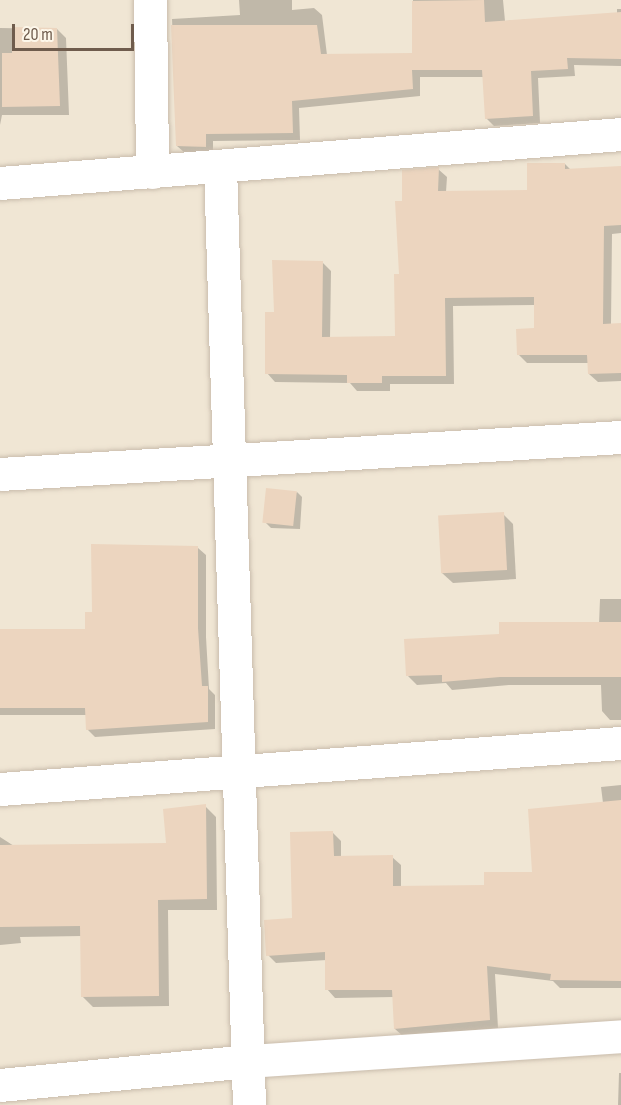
<!DOCTYPE html>
<html>
<head>
<meta charset="utf-8">
<style>
	body { margin:0 }
	#map { position:relative; width:621px; height:1105px; overflow:hidden; background:#f9f3e5; font-family:"Sofia Sans Condensed",sans-serif }
	div>[style] { position:absolute }
	.residential>* { inset:0; background:#f0e6d4; transform-origin:0 0 }
	.shadow>* { inset:0; background:#0003 }
	.building>* { inset:0; background:#ecd5bf; transform-origin:0 0 }
	.roads { filter:drop-shadow(0 0 2px #c9bcac) drop-shadow(0 0 2px #c9bcac) }
	.street>* { height:33px; margin:-16.5px; padding:0 16.5px; transform-origin:16.5px; border-radius:16.5px; background:#fff }
	span { translate:-50% -50%; white-space:nowrap; text-align:center; line-height:1.15; -webkit-text-stroke:5px #fdf7ea; paint-order:stroke }
	.scale { position:absolute; left:12px; top:24px; width:122px; height:27px; box-sizing:border-box; border:3px solid #6f5c4d; border-top:0; padding-left:8px; font-size:18px; line-height:21px; white-space:nowrap; color:#6f5c4d; -webkit-text-stroke:4px #fdf7ea; paint-order:stroke }
</style>
</head>
<body>
<div id="map">
	<div class="residential">
		<div style="left:0;top:0;width:621px;height:1105px"></div>
	</div>
	<div class="shadow">
		<div style="clip-path:polygon(239px 0,292px 0,292px 10px,314px 8px,322px 15px,327px 55px,413px 54px,413px 0,503px 0,505px 21px,617px 14px,617px 9px,621px 9px,621px 66px,574px 65px,575px 76px,538px 78px,540px 123px,494px 126px,486px 118px,484px 77px,420px 77px,420px 96px,299px 108px,300px 140px,213px 141px,213px 154px,185px 153px,177px 146px,172px 19px,240px 15px)"></div>
		<div style="clip-path:polygon(0 28px,57px 29px,66px 38px,69px 115px,2px 115px,0 125px)"></div>
		<div style="clip-path:polygon(565px 164px,571px 170px,621px 167px,621px 233px,612px 234px,611px 325px,621px 324px,621px 381px,598px 382px,589px 374px,589px 363px,527px 363px,519px 355px,536px 329px,535px 305px,453px 306px,454px 384px,390px 384px,390px 391px,357px 391px,350px 383px,275px 382px,267px 373px,276px 314px,322px 262px,331px 271px,330px 339px,397px 338px,404px 202px,438px 169px,447px 177px,446px 192px,529px 191px)"></div>
		<div style="clip-path:polygon(297px 492px,302px 497px,300px 529px,271px 528px,266px 523px)"></div>
		<div style="clip-path:polygon(503px 514px,513px 524px,516px 579px,453px 583px,442px 573px)"></div>
		<div style="clip-path:polygon(198px 548px,206px 555px,206px 637px,209px 689px,215px 695px,215px 729px,95px 737px,87px 729px,87px 715px,0 715px,0 629px,87px 630px,93px 613px)"></div>
		<div style="clip-path:polygon(600px 599px,621px 599px,621px 720px,610px 720px,602px 711px,601px 685px,509px 685px,452px 690px,446px 683px,417px 685px,408px 676px,500px 635px,599px 624px)"></div>
		<div style="clip-path:polygon(621px 785px,621px 988px,560px 988px,553px 981px,495px 974px,498px 1028px,404px 1037px,395px 1029px,394px 997px,335px 998px,327px 989px,327px 960px,276px 963px,268px 955px,294px 919px,333px 833px,341px 841px,341px 858px,392px 857px,401px 865px,401px 888px,485px 887px,534px 874px,603px 803px,601px 787px)"></div>
		<div style="clip-path:polygon(205px 806px,216px 817px,217px 910px,168px 910px,169px 1006px,93px 1007px,82px 996px,82px 936px,20px 937px,21px 943px,0 945px,0 837px,14px 846px,167px 845px)"></div>
		<div style="clip-path:polygon(619px 1073px,621px 1073px,621px 1105px,618px 1105px)"></div>
	</div>
	<div class="building">
		<div style="clip-path:polygon(484px 0,485px 22px,621px 12px,621px 59px,567px 58px,568px 69px,531px 71px,533px 116px,485px 119px,482px 70px,412px 70px,413px 89px,292px 101px,293px 133px,206px 134px,206px 147px,176px 146px,171px 25px,317px 25px,321px 54px,412px 53px,412px 1px)"></div>
		<div style="clip-path:polygon(12px 27px,57px 28px,60px 106px,2px 107px,2px 53px,12px 53px)"></div>
		<div style="clip-path:polygon(527px 163px,565px 163px,565px 169px,621px 166px,621px 225px,604px 226px,603px 324px,621px 323px,621px 373px,588px 374px,587px 355px,517px 355px,516px 329px,534px 328px,534px 297px,445px 298px,446px 376px,382px 376px,382px 383px,347px 383px,347px 375px,265px 374px,265px 312px,274px 312px,272px 260px,323px 261px,322px 337px,395px 336px,394px 274px,399px 274px,395px 201px,402px 201px,402px 170px,439px 167px,438px 191px,527px 190px)"></div>
		<div style="left:266px;top:488px;width:31px;height:35px;rotate:6deg"></div>
		<div style="left:504px;top:512px;width:58px;height:66px;rotate:87deg"></div>
		<div style="clip-path:polygon(91px 544px,198px 546px,198px 628px,202px 686px,208px 686px,208px 722px,86px 730px,85px 708px,0 708px,0 629px,85px 629px,85px 612px,92px 612px)"></div>
		<div style="clip-path:polygon(499px 622px,621px 622px,621px 677px,500px 677px,442px 682px,442px 675px,406px 676px,404px 639px,499px 634px)"></div>
		<div style="clip-path:polygon(621px 800px,621px 981px,550px 980px,551px 974px,487px 966px,490px 1020px,394px 1029px,392px 990px,325px 990px,325px 952px,266px 956px,264px 920px,292px 918px,290px 832px,333px 831px,334px 856px,393px 855px,393px 886px,484px 885px,484px 872px,532px 872px,528px 809px)"></div>
		<div style="clip-path:polygon(206px 804px,207px 899px,158px 900px,159px 996px,81px 997px,80px 926px,0 927px,0 845px,166px 843px,163px 809px)"></div>
	</div>
	<div class="roads">
		<div class="street">
			<div style="left:150px;top:0;width:172px;rotate:89.3deg"></div>
			<div style="left:220px;top:166px;width:939px;rotate:88.23deg"></div>
			<div style="left:0;top:183px;width:623px;rotate:-4.51deg"></div>
			<div style="left:0;top:474px;width:622px;rotate:-3.41deg"></div>
			<div style="left:0;top:789px;width:623px;rotate:-4.24deg"></div>
			<div style="left:0;top:1085px;width:249px;rotate:-5.5deg"></div>
			<div style="left:248px;top:1061px;width:374px;rotate:-3.8deg"></div>
		</div>
	</div>
	<div class="scale">20 m</div>
</div>
</body>
</html>
